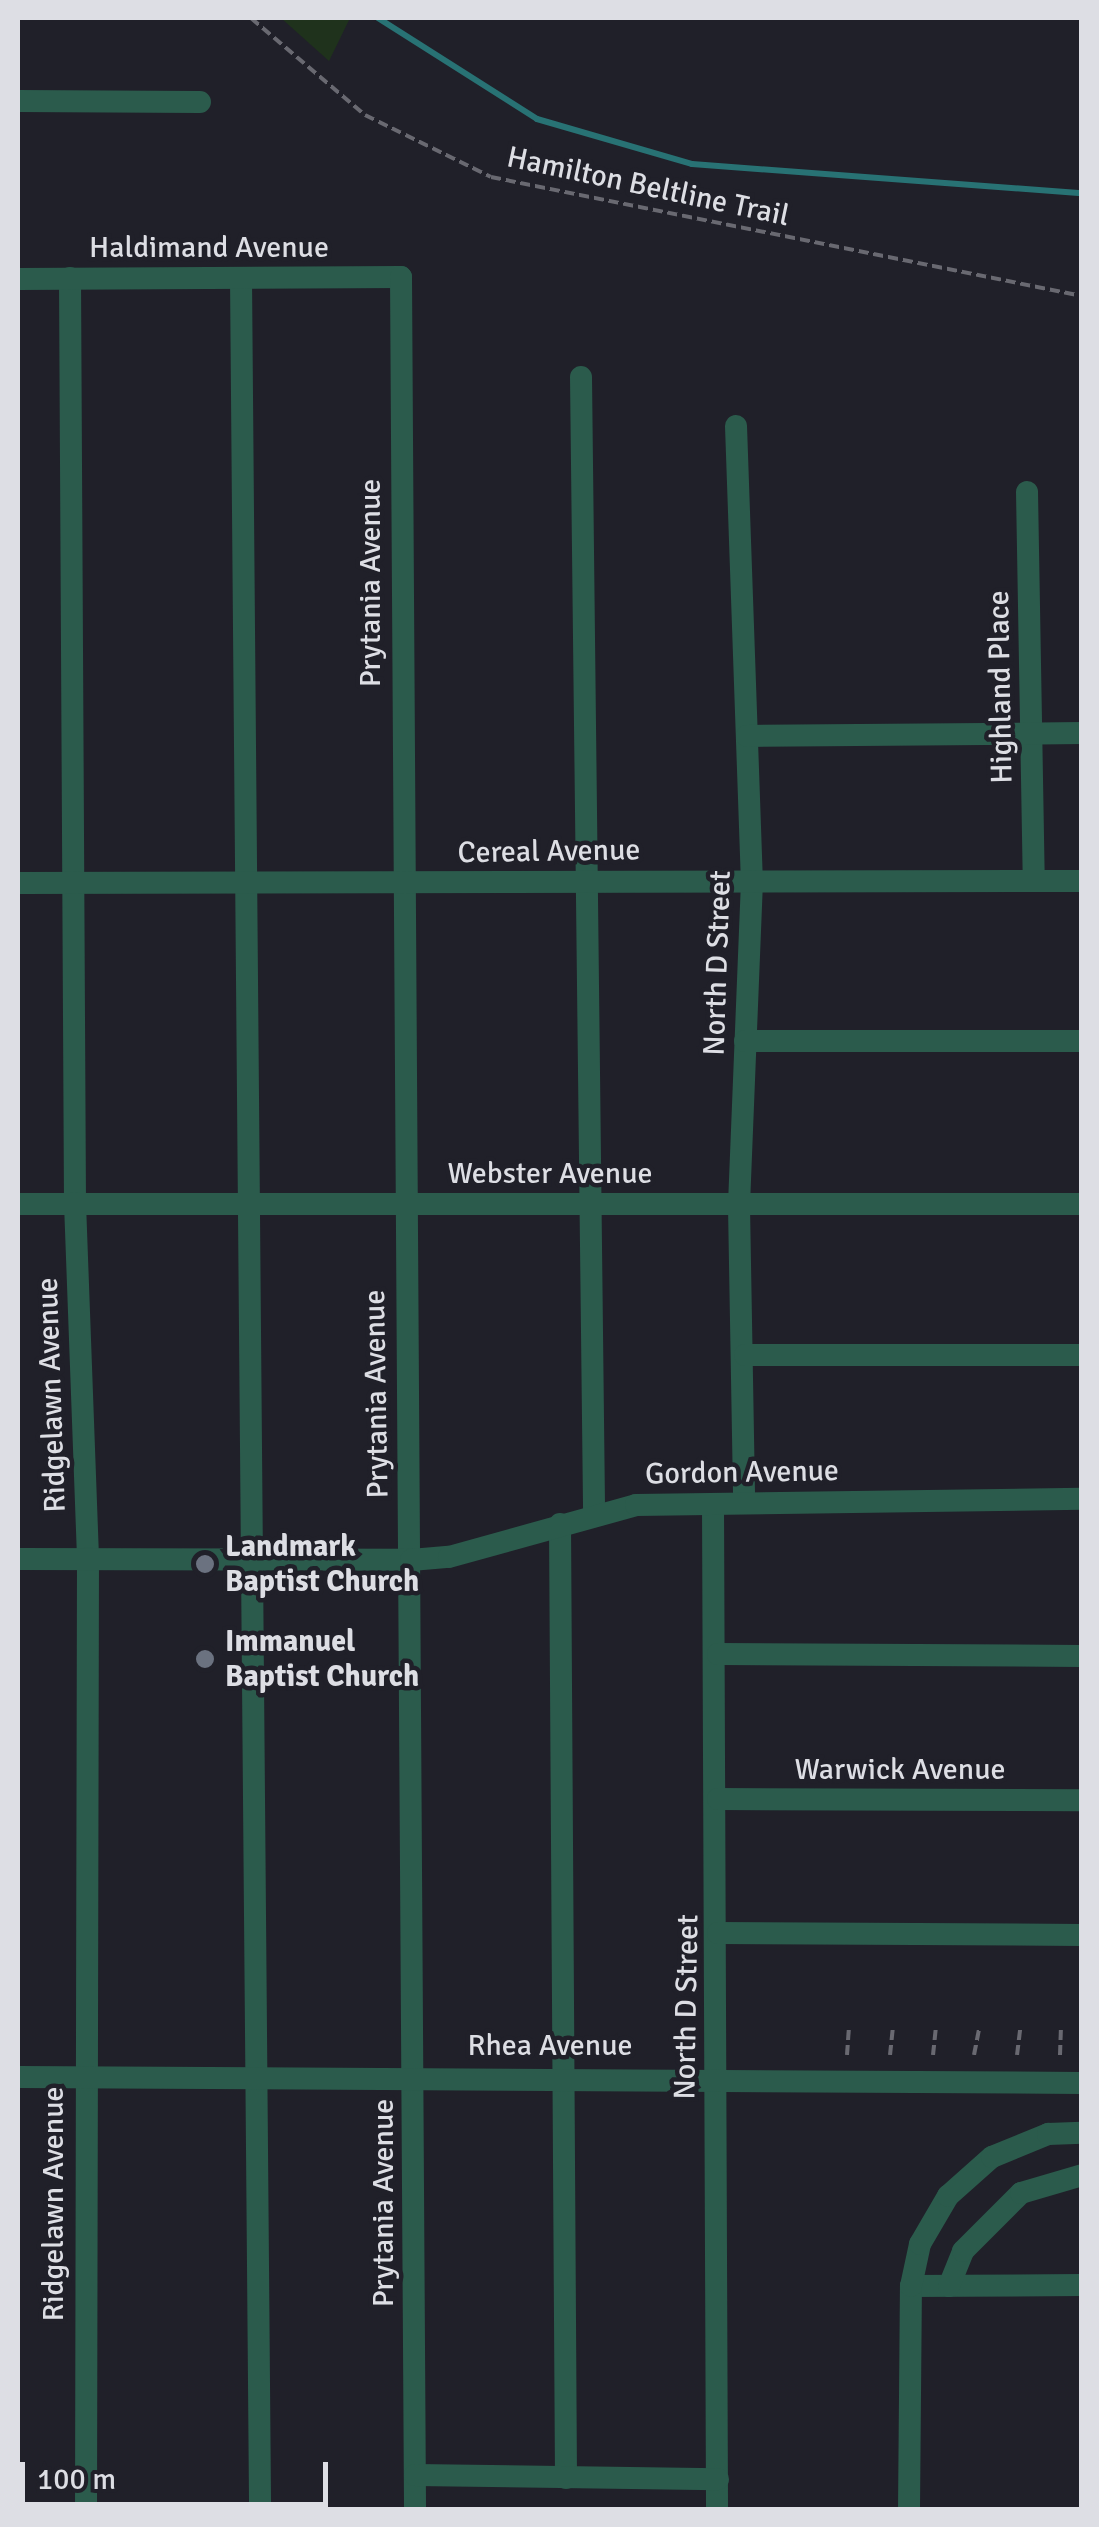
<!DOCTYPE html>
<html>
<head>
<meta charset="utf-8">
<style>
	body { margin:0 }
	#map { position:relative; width:1099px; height:2527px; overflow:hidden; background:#202029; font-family:Signika,sans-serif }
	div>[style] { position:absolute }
	.green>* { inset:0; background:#1f321c }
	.stream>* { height:6px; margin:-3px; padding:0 3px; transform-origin:3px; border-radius:3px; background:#287274 }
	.path>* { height:4px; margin-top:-2px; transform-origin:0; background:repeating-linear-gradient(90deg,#696971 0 10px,transparent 0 15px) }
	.minor>* { height:22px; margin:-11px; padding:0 11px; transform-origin:11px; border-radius:11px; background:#2b5b4c }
	.dots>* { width:28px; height:28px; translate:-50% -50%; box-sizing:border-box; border:5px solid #202029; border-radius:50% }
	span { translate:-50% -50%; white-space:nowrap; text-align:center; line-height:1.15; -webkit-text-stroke:9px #202029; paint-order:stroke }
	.street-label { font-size:30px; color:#dddee4 }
	.poi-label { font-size:30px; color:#dddee4; font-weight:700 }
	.left { translate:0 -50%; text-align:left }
	.frame { position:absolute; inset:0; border:20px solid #dddee4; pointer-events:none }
	.scale { position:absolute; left:20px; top:2462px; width:308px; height:45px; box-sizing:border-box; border:5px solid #dddee4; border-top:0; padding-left:12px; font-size:30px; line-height:35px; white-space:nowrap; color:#dddee4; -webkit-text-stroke:8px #202029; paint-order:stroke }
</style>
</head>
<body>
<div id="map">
	<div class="green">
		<div style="clip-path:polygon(281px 18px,350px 18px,329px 61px)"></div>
	</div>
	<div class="stream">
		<div style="left:378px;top:18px;width:188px;rotate:32.4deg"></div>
		<div style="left:537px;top:119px;width:161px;rotate:16.2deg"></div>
		<div style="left:692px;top:164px;width:391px;rotate:4.3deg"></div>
	</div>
	<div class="path">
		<div style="left:251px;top:18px;width:150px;rotate:40.4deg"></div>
		<div style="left:365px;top:115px;width:140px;rotate:26.2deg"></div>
		<div style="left:491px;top:177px;width:603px;rotate:11.38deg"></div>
		<div style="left:847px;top:2055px;width:26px;rotate:-86deg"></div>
		<div style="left:890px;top:2055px;width:27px;rotate:-84deg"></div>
		<div style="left:933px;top:2055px;width:27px;rotate:-84deg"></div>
		<div style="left:974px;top:2055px;width:26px;rotate:-79deg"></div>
		<div style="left:1017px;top:2055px;width:26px;rotate:-83deg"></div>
		<div style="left:1060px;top:2055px;width:27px;rotate:-88deg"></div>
	</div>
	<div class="minor">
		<div style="left:18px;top:101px;width:182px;rotate:0.3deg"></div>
		<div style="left:70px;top:278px;width:925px;rotate:89.69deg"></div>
		<div style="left:75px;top:1203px;width:355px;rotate:87.9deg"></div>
		<div style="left:88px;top:1558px;width:952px;rotate:90.12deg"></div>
		<div style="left:241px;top:278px;width:2232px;rotate:89.51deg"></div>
		<div style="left:18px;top:279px;width:383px;rotate:-0.3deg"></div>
		<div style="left:401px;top:277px;width:2233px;rotate:89.64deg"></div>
		<div style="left:581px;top:377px;width:1136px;rotate:89.34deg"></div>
		<div style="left:736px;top:426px;width:455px;rotate:88deg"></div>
		<div style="left:752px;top:881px;width:325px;rotate:92.3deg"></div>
		<div style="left:739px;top:1206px;width:295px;rotate:89deg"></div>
		<div style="left:1027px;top:492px;width:389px;rotate:89deg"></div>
		<div style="left:747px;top:736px;width:335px;rotate:-0.5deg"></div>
		<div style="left:18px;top:883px;width:1064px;rotate:-0.11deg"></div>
		<div style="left:745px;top:1041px;width:337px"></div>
		<div style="left:18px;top:1204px;width:1064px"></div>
		<div style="left:745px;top:1355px;width:337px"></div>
		<div style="left:713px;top:1505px;width:1005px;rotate:89.77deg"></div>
		<div style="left:560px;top:1524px;width:954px;rotate:89.64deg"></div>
		<div style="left:18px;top:1559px;width:393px;rotate:0.1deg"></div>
		<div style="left:411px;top:1560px;width:38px;rotate:-5deg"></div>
		<div style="left:449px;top:1557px;width:194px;rotate:-15.5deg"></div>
		<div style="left:636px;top:1505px;width:446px;rotate:-0.8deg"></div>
		<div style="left:718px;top:1654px;width:364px;rotate:0.3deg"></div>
		<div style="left:718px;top:1799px;width:364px;rotate:0.2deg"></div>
		<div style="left:718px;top:1933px;width:364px;rotate:0.3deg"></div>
		<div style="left:18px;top:2077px;width:1064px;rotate:0.32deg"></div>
		<div style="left:911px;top:2286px;width:171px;rotate:-0.3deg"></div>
		<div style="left:949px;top:2286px;width:38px;rotate:-68deg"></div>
		<div style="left:963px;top:2251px;width:82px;rotate:-45deg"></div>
		<div style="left:1021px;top:2193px;width:64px;rotate:-16.4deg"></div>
		<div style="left:415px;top:2475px;width:303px;rotate:0.8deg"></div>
		<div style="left:909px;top:2510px;width:224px;rotate:-89.5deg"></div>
		<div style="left:911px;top:2286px;width:43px;rotate:-77.9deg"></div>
		<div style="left:920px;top:2244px;width:56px;rotate:-59.7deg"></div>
		<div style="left:948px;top:2196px;width:59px;rotate:-41.6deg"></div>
		<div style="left:992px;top:2157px;width:61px;rotate:-22.3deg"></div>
		<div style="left:1048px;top:2134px;width:34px;rotate:-2deg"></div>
	</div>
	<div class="dots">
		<div style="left:205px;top:1564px;background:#6b7280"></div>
		<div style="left:205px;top:1659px;background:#6b7280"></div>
	</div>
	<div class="street-label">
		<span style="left:648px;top:187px;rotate:12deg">Hamilton Beltline Trail</span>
		<span style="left:209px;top:248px">Haldimand Avenue</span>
		<span style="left:371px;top:583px;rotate:-90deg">Prytania Avenue</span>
		<span style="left:1001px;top:687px;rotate:-91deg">Highland Place</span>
		<span style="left:549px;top:852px;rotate:-1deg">Cereal Avenue</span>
		<span style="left:718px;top:963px;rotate:-88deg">North D Street</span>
		<span style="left:550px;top:1174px">Webster Avenue</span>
		<span style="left:377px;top:1394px;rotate:-91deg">Prytania Avenue</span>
		<span style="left:52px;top:1395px;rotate:-92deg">Ridgelawn Avenue</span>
		<span style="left:742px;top:1473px;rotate:-1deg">Gordon Avenue</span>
		<span style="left:900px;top:1770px">Warwick Avenue</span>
		<span style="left:687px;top:2007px;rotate:-89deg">North D Street</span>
		<span style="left:550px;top:2046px">Rhea Avenue</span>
		<span style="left:384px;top:2203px;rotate:-90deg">Prytania Avenue</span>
		<span style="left:54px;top:2204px;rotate:-90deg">Ridgelawn Avenue</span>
	</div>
	<div class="poi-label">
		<span class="left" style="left:225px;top:1564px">Landmark<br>Baptist Church</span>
		<span class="left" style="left:225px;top:1659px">Immanuel<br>Baptist Church</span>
	</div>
	<div class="frame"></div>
	<div class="scale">100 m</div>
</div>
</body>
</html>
